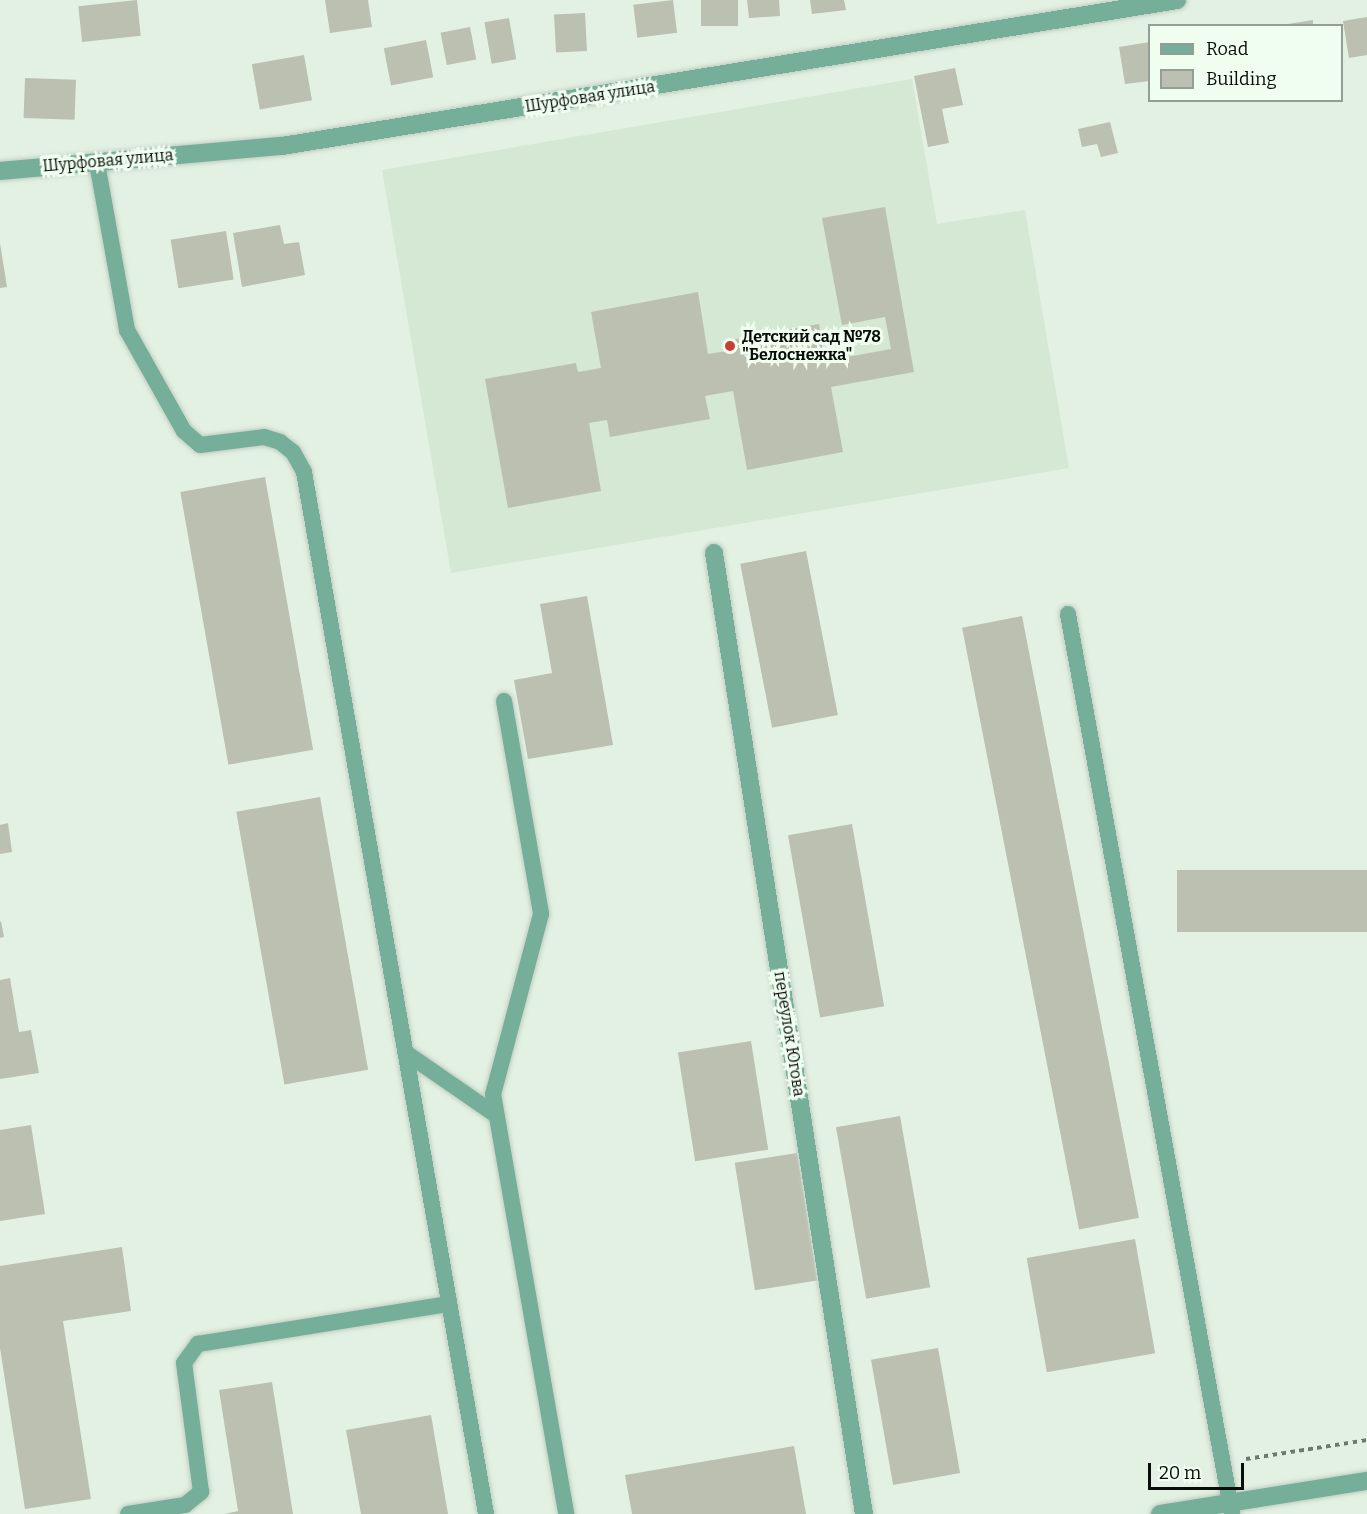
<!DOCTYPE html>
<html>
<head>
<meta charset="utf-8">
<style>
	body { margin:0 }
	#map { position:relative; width:1367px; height:1514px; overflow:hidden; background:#e3f1e3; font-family:Bitter,serif }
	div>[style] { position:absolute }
	.built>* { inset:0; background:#d4e8d4 }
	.building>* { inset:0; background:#bbc0b0; transform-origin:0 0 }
	.path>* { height:4px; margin-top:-2px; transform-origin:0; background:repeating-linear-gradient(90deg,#6f786f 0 4.5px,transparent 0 9px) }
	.roads { filter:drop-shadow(0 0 2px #c0cdc0) drop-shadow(0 0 2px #c0cdc0) }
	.lane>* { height:16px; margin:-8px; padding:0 8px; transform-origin:8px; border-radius:8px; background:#75ae99 }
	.street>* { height:18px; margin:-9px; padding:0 9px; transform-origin:9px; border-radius:9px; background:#75ae99 }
	.dots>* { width:16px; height:16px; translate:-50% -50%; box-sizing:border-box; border:3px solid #f0fef0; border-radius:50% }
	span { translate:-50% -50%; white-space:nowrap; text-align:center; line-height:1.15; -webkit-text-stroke:6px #f0fef0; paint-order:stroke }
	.street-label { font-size:16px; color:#090d09 }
	.poi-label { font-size:16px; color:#090d09; font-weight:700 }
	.left { translate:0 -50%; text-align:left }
	.legend { position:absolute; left:1148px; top:24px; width:195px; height:78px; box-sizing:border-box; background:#f0fef0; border:2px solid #949e94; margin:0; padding:8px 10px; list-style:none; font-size:18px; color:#090d09 }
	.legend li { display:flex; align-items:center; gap:12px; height:30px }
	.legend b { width:30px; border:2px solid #949e94 }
	.scale { position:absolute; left:1148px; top:1463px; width:96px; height:27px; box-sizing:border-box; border:3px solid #090d09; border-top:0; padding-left:8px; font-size:18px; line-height:21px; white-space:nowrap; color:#090d09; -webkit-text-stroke:4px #f0fef0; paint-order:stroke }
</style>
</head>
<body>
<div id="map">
	<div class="built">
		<div style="clip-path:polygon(912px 79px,937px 224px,1025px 210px,1069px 468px,451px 573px,382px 170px)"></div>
	</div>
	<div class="building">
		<div style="left:137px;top:0;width:36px;height:59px;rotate:84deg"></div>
		<div style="clip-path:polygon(325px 0,368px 0,372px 27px,330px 33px)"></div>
		<div style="left:673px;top:0;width:33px;height:40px;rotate:83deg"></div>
		<div style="left:701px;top:0;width:37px;height:26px"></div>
		<div style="clip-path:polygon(747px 0,779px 0,780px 16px,749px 18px)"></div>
		<div style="clip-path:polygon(810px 0,844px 0,846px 10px,812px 14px)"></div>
		<div style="left:585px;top:13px;width:38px;height:31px;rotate:87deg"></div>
		<div style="clip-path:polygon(1367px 17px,1367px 55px,1349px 58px,1343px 21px)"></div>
		<div style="left:509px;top:18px;width:42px;height:25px;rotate:80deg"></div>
		<div style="clip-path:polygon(1313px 20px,1313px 26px,1288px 26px,1288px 24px)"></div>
		<div style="left:470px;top:27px;width:33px;height:30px;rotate:79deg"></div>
		<div style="left:426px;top:40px;width:38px;height:43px;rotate:79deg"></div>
		<div style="clip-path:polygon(1150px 42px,1150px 81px,1125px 84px,1119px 47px)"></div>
		<div style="left:304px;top:55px;width:46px;height:53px;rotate:80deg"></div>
		<div style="clip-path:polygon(955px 68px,963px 105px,942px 109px,949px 143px,928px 147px,914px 76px)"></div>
		<div style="left:25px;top:78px;width:51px;height:40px;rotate:2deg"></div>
		<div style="clip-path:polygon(1110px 122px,1118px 153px,1101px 157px,1097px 144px,1082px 147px,1078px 129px)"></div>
		<div style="clip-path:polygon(885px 207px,914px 372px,831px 387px,843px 452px,747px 470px,733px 391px,705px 396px,710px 419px,610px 437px,607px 420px,589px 423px,601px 491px,508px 508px,485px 379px,576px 363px,578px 372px,601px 368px,591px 312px,698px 292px,708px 354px,727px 351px,726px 341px,819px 324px,825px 361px,891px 349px,885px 317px,842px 325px,822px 218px)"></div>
		<div style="clip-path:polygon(280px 225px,284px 244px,299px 242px,305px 275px,242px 287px,233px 233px)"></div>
		<div style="left:226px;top:231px;width:49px;height:56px;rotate:81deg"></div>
		<div style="clip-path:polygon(0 243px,7px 287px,0 288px)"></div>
		<div style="left:265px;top:477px;width:277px;height:86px;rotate:80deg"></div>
		<div style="left:806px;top:551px;width:167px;height:67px;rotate:79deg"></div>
		<div style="clip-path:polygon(587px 596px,613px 745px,528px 759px,514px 680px,552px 673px,540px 604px)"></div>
		<div style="left:1022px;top:616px;width:613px;height:61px;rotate:79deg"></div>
		<div style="left:320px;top:797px;width:277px;height:85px;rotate:80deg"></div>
		<div style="clip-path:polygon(8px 823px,12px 852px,0 854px,0 825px)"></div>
		<div style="left:852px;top:824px;width:185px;height:65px;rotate:80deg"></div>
		<div style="left:1367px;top:870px;width:62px;height:190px;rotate:90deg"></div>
		<div style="clip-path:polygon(1px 921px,4px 937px,0 938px,0 922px)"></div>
		<div style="clip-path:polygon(10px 978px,19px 1032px,31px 1030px,39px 1073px,0 1079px,0 980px)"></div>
		<div style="left:751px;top:1041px;width:110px;height:74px;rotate:81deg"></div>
		<div style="left:900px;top:1116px;width:174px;height:65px;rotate:80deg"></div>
		<div style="clip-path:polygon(31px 1125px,45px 1214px,0 1221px,0 1130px)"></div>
		<div style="left:797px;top:1153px;width:129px;height:63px;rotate:81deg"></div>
		<div style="left:1135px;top:1239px;width:116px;height:110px;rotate:80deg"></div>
		<div style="clip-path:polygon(122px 1247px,131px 1311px,63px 1321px,91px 1499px,25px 1509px,0 1348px,0 1266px)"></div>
		<div style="left:938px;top:1348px;width:127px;height:68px;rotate:80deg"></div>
		<div style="clip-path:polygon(272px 1382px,293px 1514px,225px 1514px,238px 1511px,219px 1390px)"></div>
		<div style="clip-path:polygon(431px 1415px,448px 1514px,361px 1514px,346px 1430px)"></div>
		<div style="clip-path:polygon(794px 1446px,806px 1514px,632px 1514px,625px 1475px)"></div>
	</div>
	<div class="path">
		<div style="left:1246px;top:1459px;width:122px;rotate:-8.9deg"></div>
	</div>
	<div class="roads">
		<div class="lane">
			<div style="left:97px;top:163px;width:170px;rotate:79.8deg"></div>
			<div style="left:127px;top:330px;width:116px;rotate:60.6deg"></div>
			<div style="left:184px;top:431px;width:21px;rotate:41deg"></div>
			<div style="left:200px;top:445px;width:64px;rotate:-7.1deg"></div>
			<div style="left:264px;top:437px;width:17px;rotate:17deg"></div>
			<div style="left:280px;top:442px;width:16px;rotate:38deg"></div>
			<div style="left:293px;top:452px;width:23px;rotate:61deg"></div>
			<div style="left:304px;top:472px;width:1058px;rotate:80.09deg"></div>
			<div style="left:1068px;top:614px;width:915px;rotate:79.67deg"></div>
			<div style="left:504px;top:701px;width:216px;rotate:80.1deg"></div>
			<div style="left:541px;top:914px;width:186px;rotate:104.9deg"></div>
			<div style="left:493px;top:1094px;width:426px;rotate:80.1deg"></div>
			<div style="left:406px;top:1053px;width:109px;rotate:34.6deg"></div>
			<div style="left:128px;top:1514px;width:58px;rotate:-9deg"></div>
			<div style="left:185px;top:1505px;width:21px;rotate:-39deg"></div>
			<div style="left:201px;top:1492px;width:130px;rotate:-97.5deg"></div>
			<div style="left:184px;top:1363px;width:24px;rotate:-54deg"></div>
			<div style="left:198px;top:1344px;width:254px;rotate:-9.1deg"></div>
		</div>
		<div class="street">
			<div style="left:0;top:171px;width:283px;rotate:-5.1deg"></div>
			<div style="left:282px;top:146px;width:907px;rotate:-9.26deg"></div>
			<div style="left:714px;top:553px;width:973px;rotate:81.13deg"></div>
			<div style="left:1160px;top:1514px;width:210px;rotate:-9.1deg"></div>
		</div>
	</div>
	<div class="dots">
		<div style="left:730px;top:346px;background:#ca3c37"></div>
	</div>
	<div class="street-label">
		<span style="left:590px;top:97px;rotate:-9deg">Шурфовая улица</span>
		<span style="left:108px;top:161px;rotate:-5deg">Шурфовая улица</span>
		<span style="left:789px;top:1034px;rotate:81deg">переулок Югова</span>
	</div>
	<div class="poi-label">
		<span class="left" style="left:742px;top:346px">Детский сад №78<br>"Белоснежка"</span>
	</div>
	<ul class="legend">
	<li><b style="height:8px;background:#75ae99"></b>Road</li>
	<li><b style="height:16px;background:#bbc0b0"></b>Building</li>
	</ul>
	<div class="scale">20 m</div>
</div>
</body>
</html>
